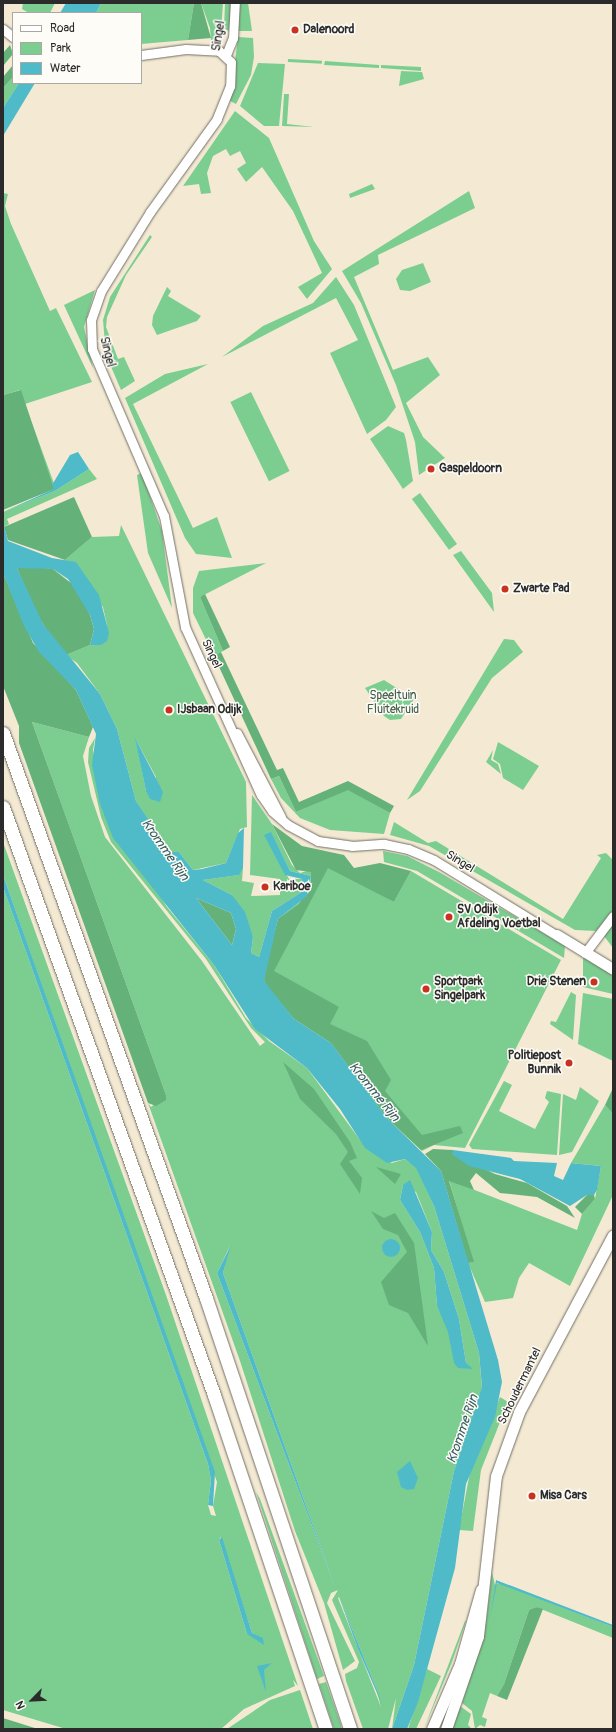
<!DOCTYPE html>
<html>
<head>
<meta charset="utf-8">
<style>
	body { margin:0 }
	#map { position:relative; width:616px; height:1732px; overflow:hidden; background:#f4ead3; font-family:Pangolin,sans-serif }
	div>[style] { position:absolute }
	.green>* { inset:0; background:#7bce90; transform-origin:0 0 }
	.forest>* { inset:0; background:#64b17a }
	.water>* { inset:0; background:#4fbbc9 }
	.round { border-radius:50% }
	.roads { filter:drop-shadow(0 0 1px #716e66) drop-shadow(0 0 1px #716e66) }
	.tertiary>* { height:9px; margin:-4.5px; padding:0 4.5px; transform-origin:4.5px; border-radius:4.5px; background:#fff }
	.primary>* { height:11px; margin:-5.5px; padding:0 5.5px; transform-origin:5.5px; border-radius:5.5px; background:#fff }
	.motorway>* { height:13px; margin:-6.5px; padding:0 6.5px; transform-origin:6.5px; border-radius:6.5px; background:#fff }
	.dots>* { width:11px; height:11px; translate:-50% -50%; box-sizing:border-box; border:2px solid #fdfcf7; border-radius:50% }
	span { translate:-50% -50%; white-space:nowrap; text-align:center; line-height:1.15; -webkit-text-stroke:3px #fdfcf7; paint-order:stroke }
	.poi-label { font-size:12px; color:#2b2b2b; font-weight:700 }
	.left { translate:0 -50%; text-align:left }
	.right { translate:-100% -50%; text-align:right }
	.street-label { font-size:12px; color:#2b2b2b }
	.park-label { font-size:12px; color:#435c49 }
	.water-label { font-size:13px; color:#385d62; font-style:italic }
	.frame { position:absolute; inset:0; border:4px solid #2b2b2b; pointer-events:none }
	.legend { position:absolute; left:12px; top:12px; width:130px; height:72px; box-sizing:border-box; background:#fdfcf7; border:1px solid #a9a8a5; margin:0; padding:5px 7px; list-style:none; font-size:12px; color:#2b2b2b }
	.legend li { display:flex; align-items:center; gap:8px; height:20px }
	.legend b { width:20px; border:1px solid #a9a8a5 }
	.north { position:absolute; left:12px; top:1680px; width:40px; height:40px; -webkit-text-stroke:3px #fdfcf7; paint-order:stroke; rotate:246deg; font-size:11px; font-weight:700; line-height:16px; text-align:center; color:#2b2b2b }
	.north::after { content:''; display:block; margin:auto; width:14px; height:18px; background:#2b2b2b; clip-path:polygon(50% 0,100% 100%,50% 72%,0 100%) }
</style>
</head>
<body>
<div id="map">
	<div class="green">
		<div style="clip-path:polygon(23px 3px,55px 3px,50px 13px,29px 13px,22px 9px)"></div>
		<div style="clip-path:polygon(101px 3px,194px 3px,188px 40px,141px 44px,141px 13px,96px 13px)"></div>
		<div style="clip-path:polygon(201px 3px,223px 3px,221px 33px,216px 39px,211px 40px,210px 28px)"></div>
		<div style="clip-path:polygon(225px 3px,232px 3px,229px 31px,224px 28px)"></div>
		<div style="clip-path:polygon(239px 3px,248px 3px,252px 31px,238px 31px)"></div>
		<div style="clip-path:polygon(238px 37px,253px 38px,254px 57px,251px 75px,236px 104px,230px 101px)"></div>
		<div style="left:288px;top:59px;width:34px;height:3px;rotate:3deg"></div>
		<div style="clip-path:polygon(325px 61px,379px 65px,379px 68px,324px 65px)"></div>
		<div style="clip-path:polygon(258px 63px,285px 64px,279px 126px,264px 126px,240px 106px)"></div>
		<div style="clip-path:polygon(381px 65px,421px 67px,421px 71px,381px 68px)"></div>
		<div style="clip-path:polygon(401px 71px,422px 72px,424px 79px,399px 86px)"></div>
		<div style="clip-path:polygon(13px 77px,13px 83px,19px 83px,3px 108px,3px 88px)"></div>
		<div style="clip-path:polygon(284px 94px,289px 94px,287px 124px,314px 127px,282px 126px)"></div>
		<div style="clip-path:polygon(235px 111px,269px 138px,314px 241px,332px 269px,307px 299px,298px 287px,322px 273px,293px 211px,262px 167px,246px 182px,237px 169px,246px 163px,240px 151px,230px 156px,226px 149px,213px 156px,207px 173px,211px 193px,201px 194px,199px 184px,183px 186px)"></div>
		<div style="clip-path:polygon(372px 184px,375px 189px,350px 198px,349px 194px)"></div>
		<div style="clip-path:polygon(469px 191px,475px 208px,378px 255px,379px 264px,354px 277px,393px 370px,428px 357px,440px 375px,406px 403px,423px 437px,445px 458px,419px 475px,415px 442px,396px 385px,361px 303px,342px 271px)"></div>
		<div style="clip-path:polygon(3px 193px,8px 194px,5px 206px,11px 224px,50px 311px,56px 308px,92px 382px,25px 404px,56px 489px,3px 508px,20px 390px,3px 395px)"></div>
		<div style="clip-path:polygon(150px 235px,152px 237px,126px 275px,107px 317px,106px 327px,118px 359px,124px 357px,135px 381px,121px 390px,106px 355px,103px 320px,110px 297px)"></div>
		<div style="clip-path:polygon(423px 263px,431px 282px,410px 291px,400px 290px,396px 279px,402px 270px)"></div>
		<div style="clip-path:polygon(336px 277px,354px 305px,396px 407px,386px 420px,367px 434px,330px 353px,358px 340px,336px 298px,222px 357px,263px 326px,313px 303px)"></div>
		<div style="clip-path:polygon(167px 287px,171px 291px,168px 296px,201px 316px,197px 321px,157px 335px,152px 325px,153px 316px)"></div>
		<div style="clip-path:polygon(95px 290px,84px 327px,93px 368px,64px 305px)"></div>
		<div style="clip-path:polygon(208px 364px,133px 404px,193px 528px,217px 517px,232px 558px,196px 554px,185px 538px,125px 398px,165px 374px)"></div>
		<div style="left:251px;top:392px;width:88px;height:23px;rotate:64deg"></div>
		<div style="clip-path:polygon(388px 426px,404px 433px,406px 440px,413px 481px,403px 489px,370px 439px)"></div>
		<div style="clip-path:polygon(89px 469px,97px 479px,7px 519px,9px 524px,4px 527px,3px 512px,55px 491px)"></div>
		<div style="clip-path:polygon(142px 473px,162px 531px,172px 608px,148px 553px,137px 475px)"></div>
		<div style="left:420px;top:493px;width:63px;height:10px;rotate:54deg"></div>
		<div style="clip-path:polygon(evenodd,121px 525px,246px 782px,247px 827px,240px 829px,226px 863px,193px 870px,179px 852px,172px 852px,152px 827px,136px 801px,117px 729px,100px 694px,77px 663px,66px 655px,90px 645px,101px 645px,107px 625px,103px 607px,65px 560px,92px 537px,119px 536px,121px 525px,136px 740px,156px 777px,146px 791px,136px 740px)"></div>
		<div style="clip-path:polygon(461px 551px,492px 593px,494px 612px,453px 555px)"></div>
		<div style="clip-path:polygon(266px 563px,200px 597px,223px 651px,214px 656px,193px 613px,193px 588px,199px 571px)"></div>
		<div style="clip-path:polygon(504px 639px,514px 640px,523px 652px,492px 678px,420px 791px,407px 800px)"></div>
		<div style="clip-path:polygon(384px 680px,414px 699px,401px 719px,390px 720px,384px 716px,365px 688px)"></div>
		<div style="clip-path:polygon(evenodd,32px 722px,89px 737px,83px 756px,91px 796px,105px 837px,202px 961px,260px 1046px,265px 1042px,251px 1028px,206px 959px,111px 842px,101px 817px,88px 762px,89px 748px,95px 738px,93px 750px,102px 801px,167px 907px,214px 965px,246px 1018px,269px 1041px,307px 1068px,366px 1148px,392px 1163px,405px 1159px,417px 1168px,434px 1206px,479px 1353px,482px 1388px,454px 1471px,414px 1665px,392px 1729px,396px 1698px,388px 1729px,363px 1729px,346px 1681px,345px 1674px,357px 1668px,359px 1662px,332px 1600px,338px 1590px,331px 1593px,327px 1603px,355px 1661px,343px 1670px,324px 1603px,295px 1531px,240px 1361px,148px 1103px,151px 1107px,166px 1095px,32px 722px,403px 1185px,416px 1192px,432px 1232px,431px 1250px,444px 1272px,459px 1319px,466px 1363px,437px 1306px,434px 1268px,420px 1232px,400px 1200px,403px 1185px,32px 722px,230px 1246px,223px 1273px,335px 1587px,217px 1273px,230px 1246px,32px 722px,339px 1597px,375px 1685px,381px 1707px,338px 1598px,339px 1597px)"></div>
		<div style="clip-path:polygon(498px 742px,539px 766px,523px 790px,503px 778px,500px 764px,493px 759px)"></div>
		<div style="clip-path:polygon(493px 750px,491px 760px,498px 764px,501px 774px,486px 762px)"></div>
		<div style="clip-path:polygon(279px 776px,296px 812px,348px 789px,390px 813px,384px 834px,330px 830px,300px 818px,281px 798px,271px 779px)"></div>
		<div style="clip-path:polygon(252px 795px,272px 824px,292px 865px,300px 873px,327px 865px,394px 902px,411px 871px,561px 960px,465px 1148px,434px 1145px,422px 1151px,387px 1118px,331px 1043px,269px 989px,278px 919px,307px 896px,311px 876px,290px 871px,271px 833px,265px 835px,289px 879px,302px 879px,303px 886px,300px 893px,272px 911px,259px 957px,251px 953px,253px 937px,232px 895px,203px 880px,238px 875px,243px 868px,242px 881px,254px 883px,251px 896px,280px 895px,280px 879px,250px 875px)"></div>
		<div style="clip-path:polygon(394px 822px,428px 843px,436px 841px,563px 919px,601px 858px,597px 855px,606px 853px,613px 860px,613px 911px,596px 931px,575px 930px,429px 846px,390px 835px)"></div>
		<div style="clip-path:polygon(evenodd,3px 842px,166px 1295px,298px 1686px,293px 1680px,295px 1686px,244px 1709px,221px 1729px,66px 1729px,3px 1710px,3px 887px,208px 1464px,211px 1480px,208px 1505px,211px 1515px,216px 1516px,213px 1506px,217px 1482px,3px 875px,3px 842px,221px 1537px,252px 1633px,264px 1640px,247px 1634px,219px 1540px,221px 1537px)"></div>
		<div style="clip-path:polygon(383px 851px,407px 856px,439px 872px,565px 946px,564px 958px,417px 871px,384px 862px)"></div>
		<div style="clip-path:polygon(613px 923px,613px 948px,604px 936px)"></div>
		<div style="clip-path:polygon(583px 957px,613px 975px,613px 994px,583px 987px)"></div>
		<div style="clip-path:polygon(571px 992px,576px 995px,573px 1040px,550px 1024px,551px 1021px,556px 1022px)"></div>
		<div style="clip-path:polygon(583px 993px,613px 999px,613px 1061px,578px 1044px)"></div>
		<div style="clip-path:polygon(504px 1081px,512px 1085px,499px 1111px,535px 1129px,549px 1102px,545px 1098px,547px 1091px,561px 1094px,557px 1155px,472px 1149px,469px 1145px)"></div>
		<div style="clip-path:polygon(580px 1087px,599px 1101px,572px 1152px,559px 1155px,563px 1094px,576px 1100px)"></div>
		<div style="clip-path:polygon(605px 1105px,613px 1114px,613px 1195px,570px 1286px,529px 1263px,519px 1278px,513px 1298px,485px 1302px,468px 1263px,473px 1262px,449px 1180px,577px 1230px,582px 1214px,595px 1199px,601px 1166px,571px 1163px)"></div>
		<div style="clip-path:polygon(500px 1397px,508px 1402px,481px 1470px,473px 1531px,459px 1530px,470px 1472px)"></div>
		<div style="clip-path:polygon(256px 1492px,260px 1499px,324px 1676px,317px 1679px)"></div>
		<div style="clip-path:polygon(492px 1572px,495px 1585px,499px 1583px,613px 1627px,613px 1638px,536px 1607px,529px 1610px,504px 1684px,497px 1696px,490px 1693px,482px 1717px,487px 1719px,485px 1727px,480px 1725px,475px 1729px,472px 1711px,462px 1703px,486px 1623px)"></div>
		<div style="clip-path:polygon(465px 1621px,466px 1621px,452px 1662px,424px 1729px)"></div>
		<div style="clip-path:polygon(427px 1669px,441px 1676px,416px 1729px,408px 1729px)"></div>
		<div style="clip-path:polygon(326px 1682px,340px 1722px,342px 1729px,334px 1729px,319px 1684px)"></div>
		<div style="clip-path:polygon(300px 1690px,313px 1729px,227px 1729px,270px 1700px)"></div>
		<div style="clip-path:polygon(460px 1706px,471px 1714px,468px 1725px,472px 1729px,452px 1729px)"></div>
	</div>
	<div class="forest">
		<div style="clip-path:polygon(194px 3px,201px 3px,211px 38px,188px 40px)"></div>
		<div style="clip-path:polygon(10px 45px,13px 54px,3px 66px,3px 53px)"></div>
		<div style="clip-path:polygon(13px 65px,13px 77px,3px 88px,3px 77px)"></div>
		<div style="clip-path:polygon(21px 390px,54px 489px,3px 510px,3px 395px)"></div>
		<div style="clip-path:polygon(74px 497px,92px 537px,65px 560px,8px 540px,4px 527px)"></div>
		<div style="clip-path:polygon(29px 566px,53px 569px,76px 587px,90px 615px,94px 629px,90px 645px,66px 655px,51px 636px,37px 615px,17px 568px)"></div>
		<div style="clip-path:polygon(3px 573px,33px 643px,76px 690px,93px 727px,89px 737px,32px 722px,166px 1095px,166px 1100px,156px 1106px,148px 1103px,19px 743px,19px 726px,3px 686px)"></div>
		<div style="clip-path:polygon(205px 594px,230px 647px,223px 651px,200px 597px)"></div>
		<div style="clip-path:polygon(221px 652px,277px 770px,283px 768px,299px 802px,348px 781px,394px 806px,390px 813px,348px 790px,296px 812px,279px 776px,271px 779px,214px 656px)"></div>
		<div style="clip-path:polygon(272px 824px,302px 846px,344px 855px,354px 868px,380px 863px,411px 871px,394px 902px,328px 868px,274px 971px,339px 1007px,330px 1024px,367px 1041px,391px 1080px,385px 1091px,422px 1135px,460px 1126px,463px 1133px,421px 1150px,387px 1118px,331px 1043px,294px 1019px,269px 989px,264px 981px,265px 969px,278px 919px,299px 904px,311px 884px,311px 872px,296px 870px)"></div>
		<div style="clip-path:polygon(196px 898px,231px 913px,236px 929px,232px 945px)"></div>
		<div style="clip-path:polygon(283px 1062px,314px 1089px,350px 1142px,357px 1158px,349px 1161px,362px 1178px,360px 1194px,340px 1164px,348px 1152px,336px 1134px,300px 1099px)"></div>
		<div style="clip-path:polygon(613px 1088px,613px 1114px,605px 1105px)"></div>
		<div style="clip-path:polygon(433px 1149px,453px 1150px,453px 1154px,495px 1174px,527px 1183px,567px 1206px,575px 1218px,537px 1197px,500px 1193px,476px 1173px,470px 1181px,474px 1190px,449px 1181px,474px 1262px,468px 1263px,441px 1171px,425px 1154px)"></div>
		<div style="clip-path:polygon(376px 1167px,401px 1174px,395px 1184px)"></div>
		<div style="clip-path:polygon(587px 1195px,594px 1195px,595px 1199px,582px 1214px,575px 1207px)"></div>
		<div style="clip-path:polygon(371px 1211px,384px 1218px,395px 1213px,414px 1243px,428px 1346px,408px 1313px,389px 1305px,381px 1282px,407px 1252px,398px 1235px,383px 1229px)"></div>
		<div style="clip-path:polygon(536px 1607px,543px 1609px,507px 1700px,497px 1696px,504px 1684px,529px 1610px)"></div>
		<div style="clip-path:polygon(3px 1718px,38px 1729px,3px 1729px)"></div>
	</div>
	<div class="water">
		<div style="clip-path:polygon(66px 3px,101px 3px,96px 13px,60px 13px)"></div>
		<div style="clip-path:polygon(19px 83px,35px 83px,3px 136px,3px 108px)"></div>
		<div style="clip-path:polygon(78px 452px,89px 469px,55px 491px,3px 512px,54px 489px,52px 485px,70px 455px)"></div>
		<div style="clip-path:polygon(evenodd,3px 522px,8px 541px,52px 558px,76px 562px,99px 595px,109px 633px,107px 641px,101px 645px,90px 645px,94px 629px,90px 615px,68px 579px,53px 569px,17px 568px,43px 624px,100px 694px,117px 729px,136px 801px,161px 839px,172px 852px,179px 852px,193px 870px,202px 869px,226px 863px,238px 833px,244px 828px,243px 868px,239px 875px,203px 880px,232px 895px,245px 912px,253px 937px,251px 953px,259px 957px,272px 911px,300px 893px,303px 886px,302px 879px,285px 875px,264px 835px,271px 832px,290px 871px,311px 876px,307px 896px,278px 919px,264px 981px,294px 1019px,331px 1043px,387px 1118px,441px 1171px,498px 1360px,502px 1382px,495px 1417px,466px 1484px,455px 1568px,418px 1702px,407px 1729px,392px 1729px,414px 1665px,454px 1471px,482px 1387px,479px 1353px,434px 1206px,416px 1168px,405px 1159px,387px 1163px,365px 1148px,340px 1109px,307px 1068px,255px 1029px,214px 965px,113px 838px,100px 804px,92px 765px,96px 734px,76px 690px,39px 652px,24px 626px,3px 573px,3px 522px,196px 898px,231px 913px,236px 929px,232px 945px,196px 898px)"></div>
		<div style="clip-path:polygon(135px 738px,163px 792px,160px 802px,150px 799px,146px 791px)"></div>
		<div style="clip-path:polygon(3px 875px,215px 1472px,213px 1506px,208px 1505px,211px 1480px,208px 1464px,3px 887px)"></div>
		<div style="clip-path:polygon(453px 1150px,511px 1158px,514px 1161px,557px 1163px,554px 1176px,563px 1180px,571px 1163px,601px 1166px,597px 1190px,594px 1195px,587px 1195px,570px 1206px,520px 1179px,469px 1166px,452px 1154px)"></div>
		<div style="clip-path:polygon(410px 1180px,432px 1232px,431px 1250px,444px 1272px,459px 1319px,466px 1363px,473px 1369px,458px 1368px,454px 1363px,448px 1332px,437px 1306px,434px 1268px,420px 1232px,400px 1200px,403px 1185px)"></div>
		<div class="round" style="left:382px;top:1239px;width:18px;height:18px"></div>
		<div style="clip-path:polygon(231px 1245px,223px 1273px,335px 1587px,217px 1273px)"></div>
		<div style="clip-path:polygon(410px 1461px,418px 1478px,414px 1489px,407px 1490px,401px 1487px,397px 1472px)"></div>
		<div style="clip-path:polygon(222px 1537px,252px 1633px,263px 1638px,264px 1645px,247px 1634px,219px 1540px)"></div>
		<div style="clip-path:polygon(496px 1580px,613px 1625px,613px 1627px,497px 1583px,490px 1619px)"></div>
		<div style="clip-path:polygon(339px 1597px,375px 1685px,383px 1707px,358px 1649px)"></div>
		<div style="clip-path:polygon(272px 1663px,264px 1670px,266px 1692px,257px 1666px)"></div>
	</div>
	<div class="roads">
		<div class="tertiary">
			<div style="left:3px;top:29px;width:13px;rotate:39deg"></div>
			<div style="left:141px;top:55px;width:45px;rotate:-7.6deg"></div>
			<div style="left:186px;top:49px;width:33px;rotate:3deg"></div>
			<div style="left:219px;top:51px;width:16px;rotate:43deg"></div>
			<div style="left:231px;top:62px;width:24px;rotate:92deg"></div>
			<div style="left:230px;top:86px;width:35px;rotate:112deg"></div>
			<div style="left:217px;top:119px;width:115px;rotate:125.8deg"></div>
			<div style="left:150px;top:212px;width:93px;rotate:121.8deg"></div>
			<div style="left:101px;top:291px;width:31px;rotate:109deg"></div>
			<div style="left:91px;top:320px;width:29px;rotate:88deg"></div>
			<div style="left:92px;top:349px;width:182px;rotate:66.7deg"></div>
			<div style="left:164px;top:516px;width:113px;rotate:79.3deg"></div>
			<div style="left:185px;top:627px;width:184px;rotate:65.7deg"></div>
			<div style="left:261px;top:795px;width:19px;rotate:55deg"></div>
			<div style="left:272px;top:811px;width:21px;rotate:41deg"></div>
			<div style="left:288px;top:825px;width:34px;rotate:28deg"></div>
			<div style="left:318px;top:841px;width:34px;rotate:8deg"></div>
			<div style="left:352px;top:846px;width:32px;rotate:-4deg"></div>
			<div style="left:384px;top:844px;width:25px;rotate:12deg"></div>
			<div style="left:408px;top:849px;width:28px;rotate:23deg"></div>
			<div style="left:434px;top:860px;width:210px;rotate:31.6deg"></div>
			<div style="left:226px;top:55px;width:18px;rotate:-68deg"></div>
			<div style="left:233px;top:38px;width:35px;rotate:-87deg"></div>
			<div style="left:237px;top:733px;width:95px;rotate:62.4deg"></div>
			<div style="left:557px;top:934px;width:66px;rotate:31.3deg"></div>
			<div style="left:585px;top:953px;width:46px;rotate:-52.9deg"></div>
		</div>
		<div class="primary">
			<div style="left:432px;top:1729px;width:71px;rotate:-66.7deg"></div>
			<div style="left:460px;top:1664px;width:77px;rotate:-74.2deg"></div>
			<div style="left:446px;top:1729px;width:98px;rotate:-71deg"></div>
			<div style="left:478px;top:1636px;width:161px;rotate:-83.6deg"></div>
			<div style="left:496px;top:1476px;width:68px;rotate:-70.2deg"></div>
			<div style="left:519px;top:1412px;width:200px;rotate:-62deg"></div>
		</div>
		<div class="motorway">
			<div style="left:3px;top:733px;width:600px;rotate:70.24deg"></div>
			<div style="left:206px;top:1298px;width:454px;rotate:71.5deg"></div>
			<div style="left:3px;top:807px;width:625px;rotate:70.26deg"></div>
			<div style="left:214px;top:1395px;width:352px;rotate:71.5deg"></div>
		</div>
	</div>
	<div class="dots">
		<div style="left:295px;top:30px;background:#c8321e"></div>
		<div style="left:431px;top:469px;background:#c8321e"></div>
		<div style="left:505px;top:589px;background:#c8321e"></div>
		<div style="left:169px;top:710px;background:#c8321e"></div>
		<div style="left:265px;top:887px;background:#c8321e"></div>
		<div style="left:449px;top:917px;background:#c8321e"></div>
		<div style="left:594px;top:982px;background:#c8321e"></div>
		<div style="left:426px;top:989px;background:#c8321e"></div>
		<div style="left:569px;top:1063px;background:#c8321e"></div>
		<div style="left:532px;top:1496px;background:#c8321e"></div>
	</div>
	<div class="poi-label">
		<span class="left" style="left:303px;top:30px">Dalenoord</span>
		<span class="left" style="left:439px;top:469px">Gaspeldoorn</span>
		<span class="left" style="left:513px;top:589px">Zwarte Pad</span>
		<span class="left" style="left:177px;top:710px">IJsbaan Odijk</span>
		<span class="left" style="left:273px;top:887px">Kariboe</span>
		<span class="left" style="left:457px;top:917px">SV Odijk<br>Afdeling Voetbal</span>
		<span class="left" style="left:434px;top:989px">Sportpark<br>Singelpark</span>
		<span class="right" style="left:586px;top:982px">Drie Stenen</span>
		<span class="right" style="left:561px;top:1063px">Politiepost<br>Bunnik</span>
		<span class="left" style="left:540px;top:1496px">Misa Cars</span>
	</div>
	<div class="street-label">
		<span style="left:219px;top:36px;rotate:-81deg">Singel</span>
		<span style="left:107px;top:352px;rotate:76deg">Singel</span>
		<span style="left:211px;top:654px;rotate:65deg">Singel</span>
		<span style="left:460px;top:862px;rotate:32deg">Singel</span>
		<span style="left:520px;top:1386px;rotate:-64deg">Schoudermantel</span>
	</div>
	<div class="park-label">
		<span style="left:393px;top:703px">Speeltuin<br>Fluitekruid</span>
	</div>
	<div class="water-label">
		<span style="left:165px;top:850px;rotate:55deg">Kromme Rijn</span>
		<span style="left:374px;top:1092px;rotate:51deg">Kromme Rijn</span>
		<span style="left:463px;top:1429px;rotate:-71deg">Kromme Rijn</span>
	</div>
	<div class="frame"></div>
	<ul class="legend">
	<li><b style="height:5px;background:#fff"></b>Road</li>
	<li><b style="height:11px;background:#7bce90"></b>Park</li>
	<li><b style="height:11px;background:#4fbbc9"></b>Water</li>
	</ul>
	<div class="north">N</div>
</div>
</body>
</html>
